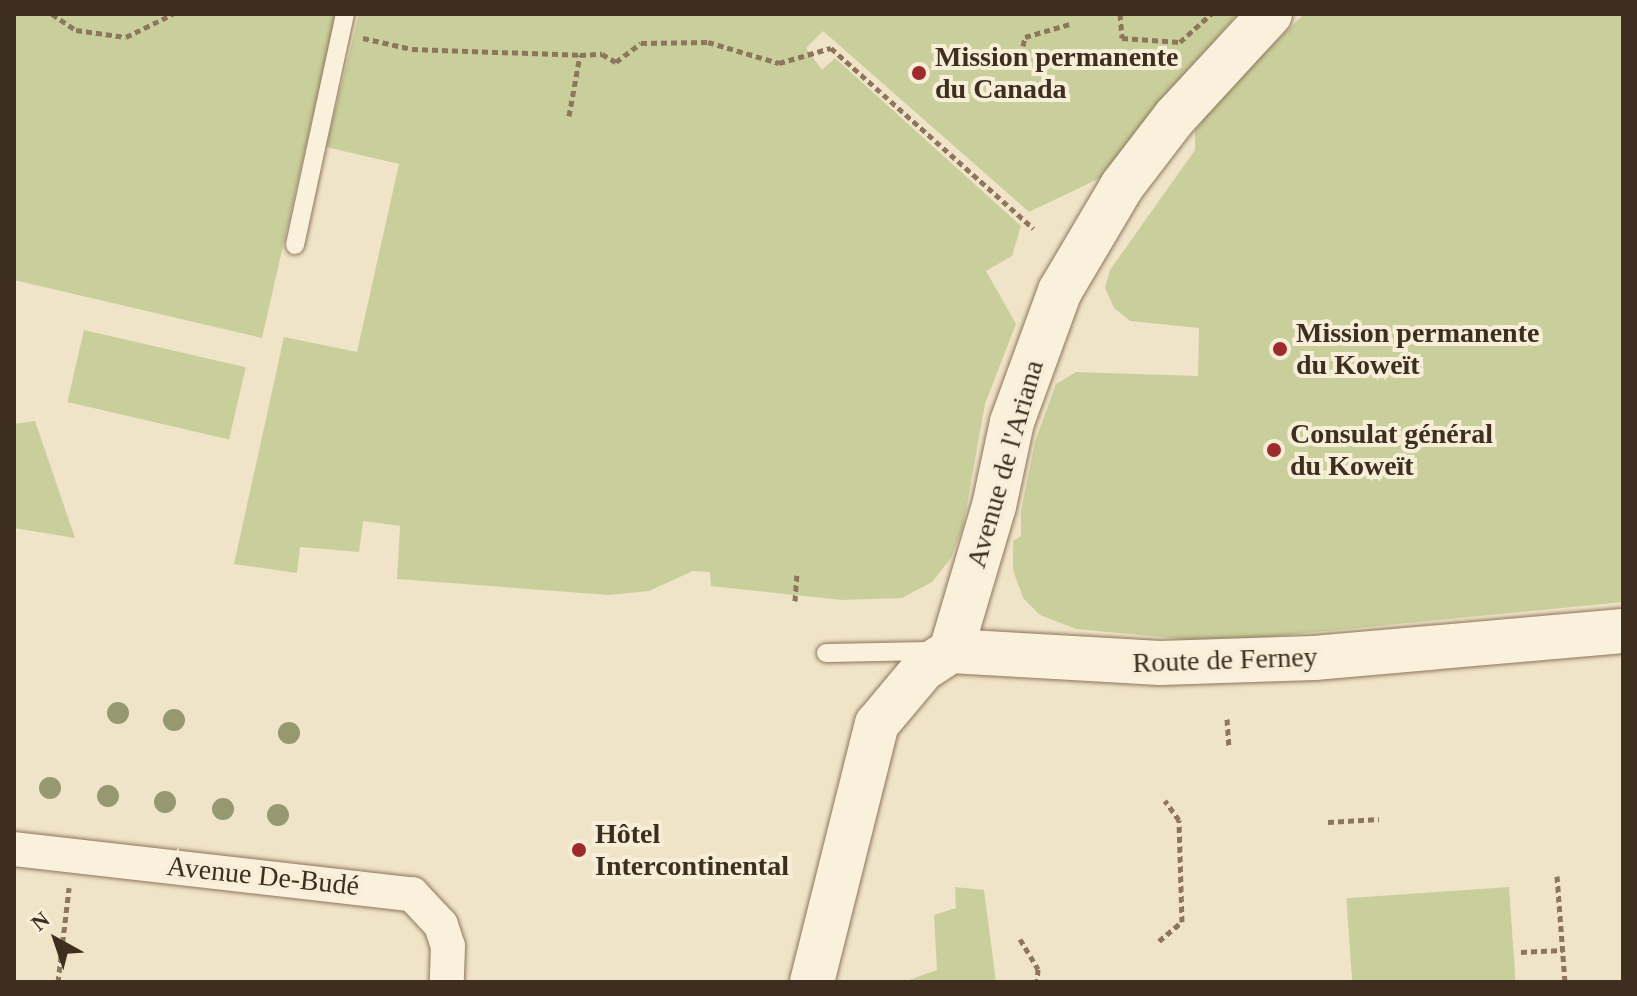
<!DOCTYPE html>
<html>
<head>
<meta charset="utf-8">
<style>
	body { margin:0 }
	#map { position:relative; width:1637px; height:996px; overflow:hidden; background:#f0e4c8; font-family:Georgia,serif }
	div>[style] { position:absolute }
	.green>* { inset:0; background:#c9cf9b; transform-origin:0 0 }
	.path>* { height:5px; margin-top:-2.5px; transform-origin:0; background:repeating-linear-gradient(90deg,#8d765c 0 6px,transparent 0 10px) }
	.roads { filter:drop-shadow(0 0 2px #8d765c) drop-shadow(0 0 2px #8d765c) }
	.lane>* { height:18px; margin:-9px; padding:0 9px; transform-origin:9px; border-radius:9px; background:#faf1dc }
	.street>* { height:34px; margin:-17px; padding:0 17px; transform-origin:17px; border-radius:17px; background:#faf1dc }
	.secondary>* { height:44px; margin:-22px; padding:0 22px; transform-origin:22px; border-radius:22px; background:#faf1dc }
	.trees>* { width:22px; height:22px; margin:-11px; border-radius:50%; background:#96986f }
	.dots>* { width:22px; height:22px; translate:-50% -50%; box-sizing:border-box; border:4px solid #f7eed8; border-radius:50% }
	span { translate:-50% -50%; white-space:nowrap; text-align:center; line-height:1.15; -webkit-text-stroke:8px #f7eed8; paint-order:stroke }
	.poi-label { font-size:28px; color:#3d2e20; font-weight:700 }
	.left { translate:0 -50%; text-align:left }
	.street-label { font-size:28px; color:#3d2e20 }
	.frame { position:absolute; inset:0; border:16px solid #3d2e20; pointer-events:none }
	.north { position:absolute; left:16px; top:900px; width:80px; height:80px; -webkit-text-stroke:6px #f7eed8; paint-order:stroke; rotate:320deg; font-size:22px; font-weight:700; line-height:32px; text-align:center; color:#3d2e20 }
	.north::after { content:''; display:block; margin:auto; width:28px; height:36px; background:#3d2e20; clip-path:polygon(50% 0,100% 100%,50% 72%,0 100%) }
</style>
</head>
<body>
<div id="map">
	<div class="green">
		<div style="clip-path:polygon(14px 14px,336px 14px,262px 338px,14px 280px)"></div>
		<div style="clip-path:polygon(359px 14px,1237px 14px,1102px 177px,1029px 212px,823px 31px,806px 48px,822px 70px,835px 58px,1021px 226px,1012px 256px,986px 271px,1016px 324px,985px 404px,963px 527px,951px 558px,932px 582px,902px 598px,842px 600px,711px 586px,710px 572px,693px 571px,649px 591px,609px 595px,397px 579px,400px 526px,363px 521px,359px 552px,300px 547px,297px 573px,234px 564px,284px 337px,357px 352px,399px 164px,326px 147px)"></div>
		<div style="clip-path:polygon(1304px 14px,1623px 14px,1623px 602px,1215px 642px,1076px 629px,1040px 615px,1023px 598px,1013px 570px,1013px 541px,1021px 536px,1021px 511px,1035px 442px,1056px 384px,1076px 372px,1198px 376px,1199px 328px,1130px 321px,1114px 308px,1105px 288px,1110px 270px,1195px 150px,1195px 130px,1230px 87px)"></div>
		<div style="left:84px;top:330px;width:166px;height:74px;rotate:13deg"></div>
		<div style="clip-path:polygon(35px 421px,75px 538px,14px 528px,14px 424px)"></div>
		<div style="clip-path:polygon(955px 887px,984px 890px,996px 982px,903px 982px,937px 970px,934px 915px,956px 908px)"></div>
		<div style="left:1509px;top:887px;width:95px;height:163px;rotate:86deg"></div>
	</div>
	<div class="path">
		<div style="left:52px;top:14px;width:29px;rotate:34deg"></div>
		<div style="left:76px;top:30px;width:50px;rotate:8deg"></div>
		<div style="left:126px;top:37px;width:52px;rotate:-26.1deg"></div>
		<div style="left:1120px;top:14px;width:24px;rotate:85deg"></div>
		<div style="left:1122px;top:38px;width:58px;rotate:3.9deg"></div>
		<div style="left:1180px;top:42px;width:42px;rotate:-42.1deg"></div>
		<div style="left:363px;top:38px;width:50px;rotate:12.7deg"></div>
		<div style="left:412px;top:49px;width:168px;rotate:2deg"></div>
		<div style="left:1023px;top:46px;width:9px;rotate:-77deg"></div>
		<div style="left:1025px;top:37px;width:47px;rotate:-16.1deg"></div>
		<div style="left:569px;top:116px;width:62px;rotate:-79.8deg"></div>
		<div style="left:580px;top:55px;width:22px;rotate:-3deg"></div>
		<div style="left:602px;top:54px;width:16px;rotate:30deg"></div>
		<div style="left:616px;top:62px;width:31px;rotate:-37deg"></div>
		<div style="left:641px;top:43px;width:67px;rotate:-0.9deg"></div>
		<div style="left:708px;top:42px;width:74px;rotate:16.5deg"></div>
		<div style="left:779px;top:63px;width:54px;rotate:-16.1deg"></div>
		<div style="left:831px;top:48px;width:271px;rotate:41.7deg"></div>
		<div style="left:795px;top:601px;width:26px;rotate:-86deg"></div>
		<div style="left:1227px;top:719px;width:28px;rotate:86deg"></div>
		<div style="left:1328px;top:822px;width:51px;rotate:-3.4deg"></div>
		<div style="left:1557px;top:876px;width:106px;rotate:85.7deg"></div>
		<div style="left:1020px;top:939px;width:35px;rotate:59deg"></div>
		<div style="left:1038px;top:969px;width:13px;rotate:94deg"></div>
		<div style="left:1159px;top:941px;width:30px;rotate:-40deg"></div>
		<div style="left:1182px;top:922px;width:102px;rotate:-91.7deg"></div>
		<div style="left:1179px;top:820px;width:24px;rotate:-126deg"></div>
		<div style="left:1521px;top:952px;width:42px;rotate:-2.7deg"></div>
		<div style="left:58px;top:982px;width:95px;rotate:-83.3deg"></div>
	</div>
	<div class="roads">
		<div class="lane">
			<div style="left:295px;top:245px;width:236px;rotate:-77.8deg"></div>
			<div style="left:826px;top:653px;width:106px;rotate:-1.1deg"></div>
		</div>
		<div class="street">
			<div style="left:14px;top:849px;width:401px;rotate:6.5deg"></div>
			<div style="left:412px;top:894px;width:42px;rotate:46.9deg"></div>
			<div style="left:441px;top:925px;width:22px;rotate:72deg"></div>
			<div style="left:448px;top:946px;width:36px;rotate:92deg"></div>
		</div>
		<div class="secondary">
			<div style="left:951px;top:651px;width:151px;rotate:-73.5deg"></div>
			<div style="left:994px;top:506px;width:86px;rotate:-77.9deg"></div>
			<div style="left:1012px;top:422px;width:140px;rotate:-69.9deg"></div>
			<div style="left:1060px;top:291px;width:122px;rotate:-59.4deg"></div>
			<div style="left:1122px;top:186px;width:87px;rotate:-52.5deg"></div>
			<div style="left:1175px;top:117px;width:140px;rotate:-47.3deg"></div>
			<div style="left:951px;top:651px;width:209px;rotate:3.3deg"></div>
			<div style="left:1160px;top:663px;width:154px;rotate:-1.9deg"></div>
			<div style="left:1314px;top:658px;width:310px;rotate:-5deg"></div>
			<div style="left:812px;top:982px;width:266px;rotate:-75.9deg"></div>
			<div style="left:877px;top:724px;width:72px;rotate:-50.1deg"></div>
			<div style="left:923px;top:669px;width:33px;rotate:-33deg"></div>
		</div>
	</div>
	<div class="trees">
		<div style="left:118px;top:713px"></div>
		<div style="left:174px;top:720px"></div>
		<div style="left:289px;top:733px"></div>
		<div style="left:50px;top:788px"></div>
		<div style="left:108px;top:796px"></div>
		<div style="left:165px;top:802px"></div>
		<div style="left:223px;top:809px"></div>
		<div style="left:278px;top:815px"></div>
	</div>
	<div class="dots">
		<div style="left:919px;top:73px;background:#9e2a2b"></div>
		<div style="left:1280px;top:349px;background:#9e2a2b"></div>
		<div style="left:1274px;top:450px;background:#9e2a2b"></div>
		<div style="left:579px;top:850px;background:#9e2a2b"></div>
	</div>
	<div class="poi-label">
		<span class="left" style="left:935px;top:73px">Mission permanente<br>du Canada</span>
		<span class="left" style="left:1296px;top:349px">Mission permanente<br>du Koweït</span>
		<span class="left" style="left:1290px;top:450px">Consulat général<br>du Koweït</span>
		<span class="left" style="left:595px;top:850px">Hôtel<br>Intercontinental</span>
	</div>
	<div class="street-label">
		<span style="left:1005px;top:464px;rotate:-74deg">Avenue de l'Ariana</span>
		<span style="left:1225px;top:660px;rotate:-2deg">Route de Ferney</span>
		<span style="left:263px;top:876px;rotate:6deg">Avenue De-Budé</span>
	</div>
	<div class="frame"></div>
	<div class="north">N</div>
</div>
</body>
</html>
